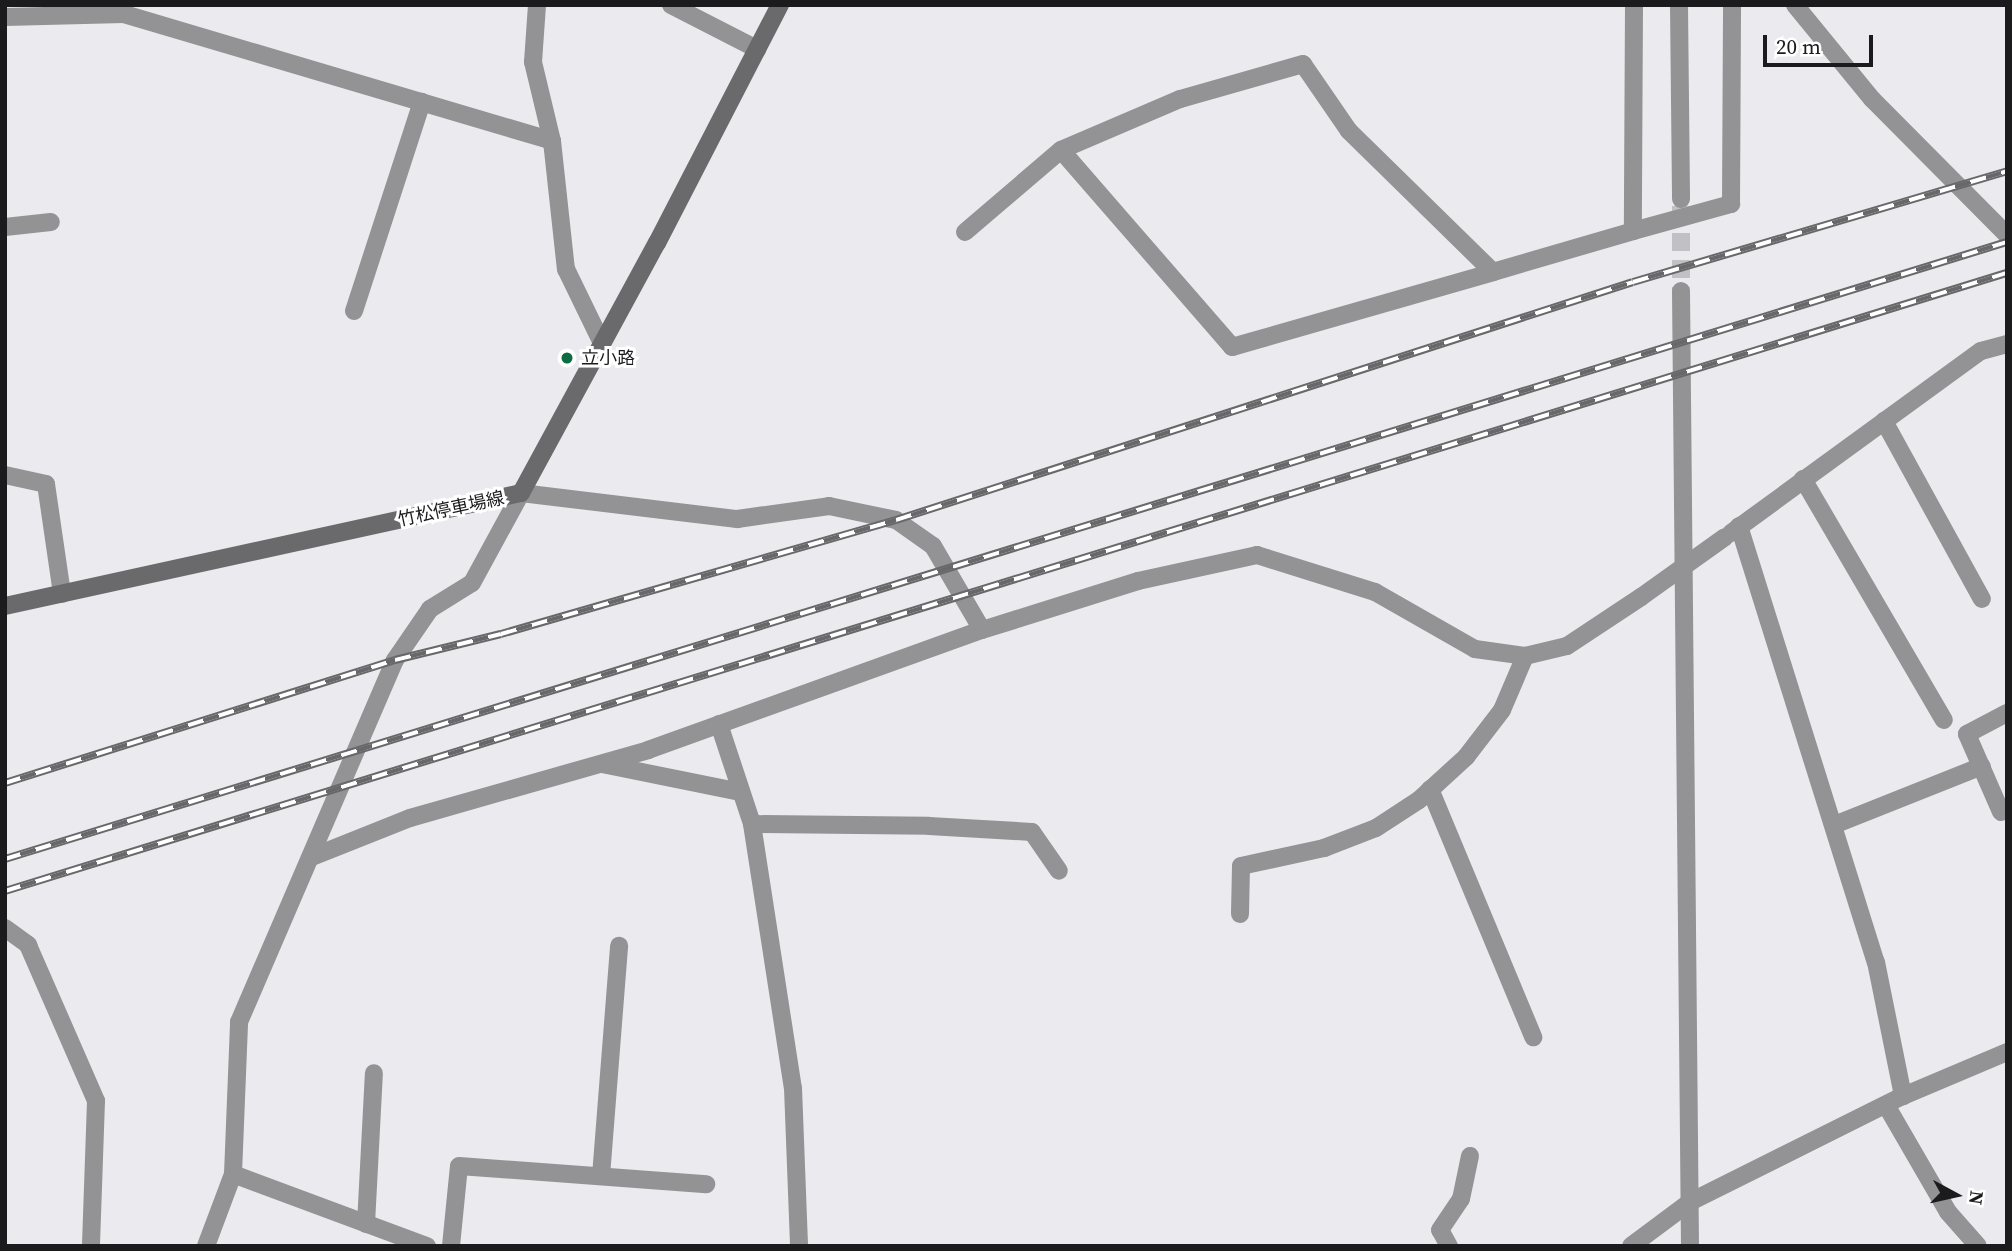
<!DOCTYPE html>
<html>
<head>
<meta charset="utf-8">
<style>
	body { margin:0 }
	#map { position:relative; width:2012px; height:1251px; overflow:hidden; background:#ebeaee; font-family:"Source Serif 4","Noto Sans JP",serif }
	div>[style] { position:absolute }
	.tertiary-tunnel>* { height:18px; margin-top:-9px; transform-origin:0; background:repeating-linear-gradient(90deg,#c1c0c4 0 18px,transparent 0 27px) }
	.service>* { height:18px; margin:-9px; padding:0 9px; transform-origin:9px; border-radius:9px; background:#939395 }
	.minor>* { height:18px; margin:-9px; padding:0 9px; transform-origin:9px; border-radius:9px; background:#939395 }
	.tertiary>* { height:18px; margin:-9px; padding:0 9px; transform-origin:9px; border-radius:9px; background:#939395 }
	.secondary>* { height:18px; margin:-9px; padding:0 9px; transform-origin:9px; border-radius:9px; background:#6a6a6c }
	.rail>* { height:8px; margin-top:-4px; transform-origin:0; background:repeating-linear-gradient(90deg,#fff 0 16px,#68676a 0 32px); box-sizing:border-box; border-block:2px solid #68676a }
	.minor-bridge>* { height:18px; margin:-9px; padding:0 9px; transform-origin:9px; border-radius:9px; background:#939395 }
	.dots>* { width:19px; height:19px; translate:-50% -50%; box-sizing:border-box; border:4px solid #fff; border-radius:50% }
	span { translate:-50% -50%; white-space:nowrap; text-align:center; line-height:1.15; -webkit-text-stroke:6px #fff; paint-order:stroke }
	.poi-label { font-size:18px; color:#1b1a1c }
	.left { translate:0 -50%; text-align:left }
	.street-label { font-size:18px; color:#1b1a1c }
	.frame { position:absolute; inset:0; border:7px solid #1b1a1c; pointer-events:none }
	.north { position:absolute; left:1921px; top:1160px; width:70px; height:70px; -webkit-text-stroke:5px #fff; paint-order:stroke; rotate:98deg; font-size:19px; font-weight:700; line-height:28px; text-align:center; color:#1b1a1c }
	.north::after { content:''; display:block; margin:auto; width:24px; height:32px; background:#1b1a1c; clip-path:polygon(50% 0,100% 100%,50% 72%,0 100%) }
	.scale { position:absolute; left:1763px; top:35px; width:110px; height:32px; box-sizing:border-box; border:4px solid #1b1a1c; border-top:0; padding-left:9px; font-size:21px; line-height:24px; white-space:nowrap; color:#1b1a1c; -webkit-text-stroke:5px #fff; paint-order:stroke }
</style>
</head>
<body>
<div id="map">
	<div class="tertiary-tunnel">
		<div style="left:1681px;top:206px;width:85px;rotate:90deg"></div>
	</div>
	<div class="service">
		<div style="left:671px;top:5px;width:97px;rotate:27.1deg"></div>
	</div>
	<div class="minor">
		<div style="left:537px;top:5px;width:57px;rotate:94deg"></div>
		<div style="left:533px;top:62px;width:81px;rotate:76.5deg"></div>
		<div style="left:1634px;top:5px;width:226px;rotate:90.3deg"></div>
		<div style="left:1633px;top:231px;width:102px;rotate:-15.4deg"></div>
		<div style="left:1731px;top:204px;width:199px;rotate:-89.7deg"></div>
		<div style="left:1795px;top:5px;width:122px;rotate:50.7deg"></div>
		<div style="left:1872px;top:99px;width:192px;rotate:45.2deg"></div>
		<div style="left:5px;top:17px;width:119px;rotate:-1.4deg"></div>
		<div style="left:124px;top:14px;width:446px;rotate:16.5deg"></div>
		<div style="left:552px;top:141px;width:129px;rotate:83.8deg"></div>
		<div style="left:566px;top:269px;width:82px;rotate:64.1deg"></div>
		<div style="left:5px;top:227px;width:46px;rotate:-6.2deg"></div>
		<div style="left:965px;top:232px;width:126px;rotate:-40.5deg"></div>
		<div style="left:1493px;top:272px;width:202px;rotate:-135.6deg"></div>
		<div style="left:1349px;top:131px;width:81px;rotate:-124.5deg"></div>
		<div style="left:1303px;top:64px;width:128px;rotate:164.1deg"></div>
		<div style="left:1180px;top:99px;width:129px;rotate:156.8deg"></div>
		<div style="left:1061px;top:150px;width:261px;rotate:49deg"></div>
		<div style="left:1232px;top:347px;width:272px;rotate:-16deg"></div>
		<div style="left:1493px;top:272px;width:146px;rotate:-16.3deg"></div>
		<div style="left:354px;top:311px;width:220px;rotate:-72deg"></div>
		<div style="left:1884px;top:421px;width:203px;rotate:61.2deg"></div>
		<div style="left:5px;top:475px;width:42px;rotate:12.4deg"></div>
		<div style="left:46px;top:484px;width:111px;rotate:81.7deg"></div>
		<div style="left:1803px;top:479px;width:279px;rotate:59.7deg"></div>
		<div style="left:1739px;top:526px;width:457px;rotate:72.6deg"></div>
		<div style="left:1876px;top:962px;width:137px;rotate:78.6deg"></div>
		<div style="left:1731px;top:533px;width:309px;rotate:-36.1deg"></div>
		<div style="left:1981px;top:351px;width:27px;rotate:-15deg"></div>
		<div style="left:719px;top:724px;width:105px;rotate:71.7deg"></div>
		<div style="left:752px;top:824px;width:177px;rotate:0.6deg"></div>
		<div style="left:929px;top:826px;width:103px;rotate:3.3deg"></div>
		<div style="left:1032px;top:832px;width:47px;rotate:55.3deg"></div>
		<div style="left:602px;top:764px;width:142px;rotate:11.4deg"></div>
		<div style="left:1430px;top:789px;width:269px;rotate:67.4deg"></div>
		<div style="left:2001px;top:812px;width:85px;rotate:-113.6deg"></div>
		<div style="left:1967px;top:734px;width:45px;rotate:-27.7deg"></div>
		<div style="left:752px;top:824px;width:267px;rotate:81.2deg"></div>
		<div style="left:793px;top:1088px;width:158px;rotate:87.8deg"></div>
		<div style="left:1834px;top:825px;width:159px;rotate:-21.7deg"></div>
		<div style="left:312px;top:857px;width:105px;rotate:-21.7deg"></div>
		<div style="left:410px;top:818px;width:248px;rotate:-15.9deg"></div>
		<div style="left:648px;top:750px;width:355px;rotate:-19.8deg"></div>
		<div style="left:982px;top:630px;width:164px;rotate:-17.4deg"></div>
		<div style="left:1138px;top:581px;width:122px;rotate:-12.3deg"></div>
		<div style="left:1257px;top:555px;width:124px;rotate:17.4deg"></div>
		<div style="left:1375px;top:592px;width:115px;rotate:29.7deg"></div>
		<div style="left:1475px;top:649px;width:50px;rotate:8deg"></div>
		<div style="left:1525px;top:656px;width:43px;rotate:-13.4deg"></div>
		<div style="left:1567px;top:646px;width:89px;rotate:-33.5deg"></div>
		<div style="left:1240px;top:914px;width:48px;rotate:-88.8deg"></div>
		<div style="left:1241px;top:866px;width:85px;rotate:-12.2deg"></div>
		<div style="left:1324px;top:848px;width:56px;rotate:-21deg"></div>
		<div style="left:1376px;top:828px;width:51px;rotate:-33.1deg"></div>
		<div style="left:1419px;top:800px;width:64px;rotate:-42.5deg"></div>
		<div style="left:1466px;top:757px;width:59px;rotate:-52.5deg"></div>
		<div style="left:1502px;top:710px;width:59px;rotate:-66.9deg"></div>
		<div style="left:5px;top:928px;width:29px;rotate:36deg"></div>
		<div style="left:28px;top:945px;width:170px;rotate:66.4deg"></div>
		<div style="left:96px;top:1101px;width:145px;rotate:92deg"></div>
		<div style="left:1886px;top:1105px;width:124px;rotate:59.9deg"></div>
		<div style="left:1948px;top:1212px;width:45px;rotate:48.6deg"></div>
		<div style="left:233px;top:1174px;width:207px;rotate:20.4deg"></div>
		<div style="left:601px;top:1176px;width:231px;rotate:-85.5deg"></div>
		<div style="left:366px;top:1224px;width:151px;rotate:-87deg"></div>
		<div style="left:206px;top:1246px;width:77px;rotate:-69.4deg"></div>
		<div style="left:233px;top:1174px;width:152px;rotate:-87.7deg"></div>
		<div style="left:239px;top:1022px;width:394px;rotate:-66.7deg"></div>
		<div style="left:395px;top:660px;width:62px;rotate:-55.5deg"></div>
		<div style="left:430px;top:609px;width:49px;rotate:-31.8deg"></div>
		<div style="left:472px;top:583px;width:102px;rotate:-61.4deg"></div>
		<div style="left:521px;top:493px;width:218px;rotate:6.9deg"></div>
		<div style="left:737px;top:519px;width:93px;rotate:-8deg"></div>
		<div style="left:829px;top:506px;width:68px;rotate:11.8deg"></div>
		<div style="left:896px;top:520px;width:45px;rotate:35.1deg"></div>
		<div style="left:933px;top:546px;width:97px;rotate:59.7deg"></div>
		<div style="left:451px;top:1246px;width:80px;rotate:-84.3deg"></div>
		<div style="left:459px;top:1166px;width:248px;rotate:4.2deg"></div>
		<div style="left:1449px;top:1246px;width:18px;rotate:-119deg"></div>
		<div style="left:1440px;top:1230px;width:37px;rotate:-56deg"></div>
		<div style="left:1461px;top:1199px;width:44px;rotate:-78.2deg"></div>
		<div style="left:1631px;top:1246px;width:74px;rotate:-36.7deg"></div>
		<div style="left:1690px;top:1202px;width:238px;rotate:-26.5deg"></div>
		<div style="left:1903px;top:1096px;width:113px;rotate:-22.9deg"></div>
	</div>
	<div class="tertiary">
		<div style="left:1679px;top:5px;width:194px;rotate:89.4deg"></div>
		<div style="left:1681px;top:291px;width:955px;rotate:89.46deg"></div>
	</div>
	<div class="secondary">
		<div style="left:5px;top:606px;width:528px;rotate:-12.35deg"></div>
		<div style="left:521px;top:493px;width:285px;rotate:-61.5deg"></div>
		<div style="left:657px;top:243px;width:268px;rotate:-62.7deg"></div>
	</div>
	<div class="rail">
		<div style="left:5px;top:783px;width:409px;rotate:-17.5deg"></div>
		<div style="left:395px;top:660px;width:109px;rotate:-13.8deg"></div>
		<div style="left:501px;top:634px;width:411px;rotate:-16.1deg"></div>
		<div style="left:896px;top:520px;width:774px;rotate:-17.9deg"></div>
		<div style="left:1633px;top:282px;width:390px;rotate:-16.5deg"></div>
		<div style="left:5px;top:859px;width:2095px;rotate:-17.13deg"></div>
		<div style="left:5px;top:891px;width:2095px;rotate:-17.16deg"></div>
	</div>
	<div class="minor-bridge">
		<div style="left:1641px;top:597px;width:103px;rotate:-35.5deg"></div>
	</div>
	<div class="dots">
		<div style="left:567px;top:358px;background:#0c6b40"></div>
	</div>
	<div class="poi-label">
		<span class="left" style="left:581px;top:358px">立小路</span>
	</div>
	<div class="street-label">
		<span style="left:451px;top:509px;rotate:-12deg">竹松停車場線</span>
	</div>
	<div class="frame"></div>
	<div class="north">N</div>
	<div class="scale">20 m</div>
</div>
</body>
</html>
